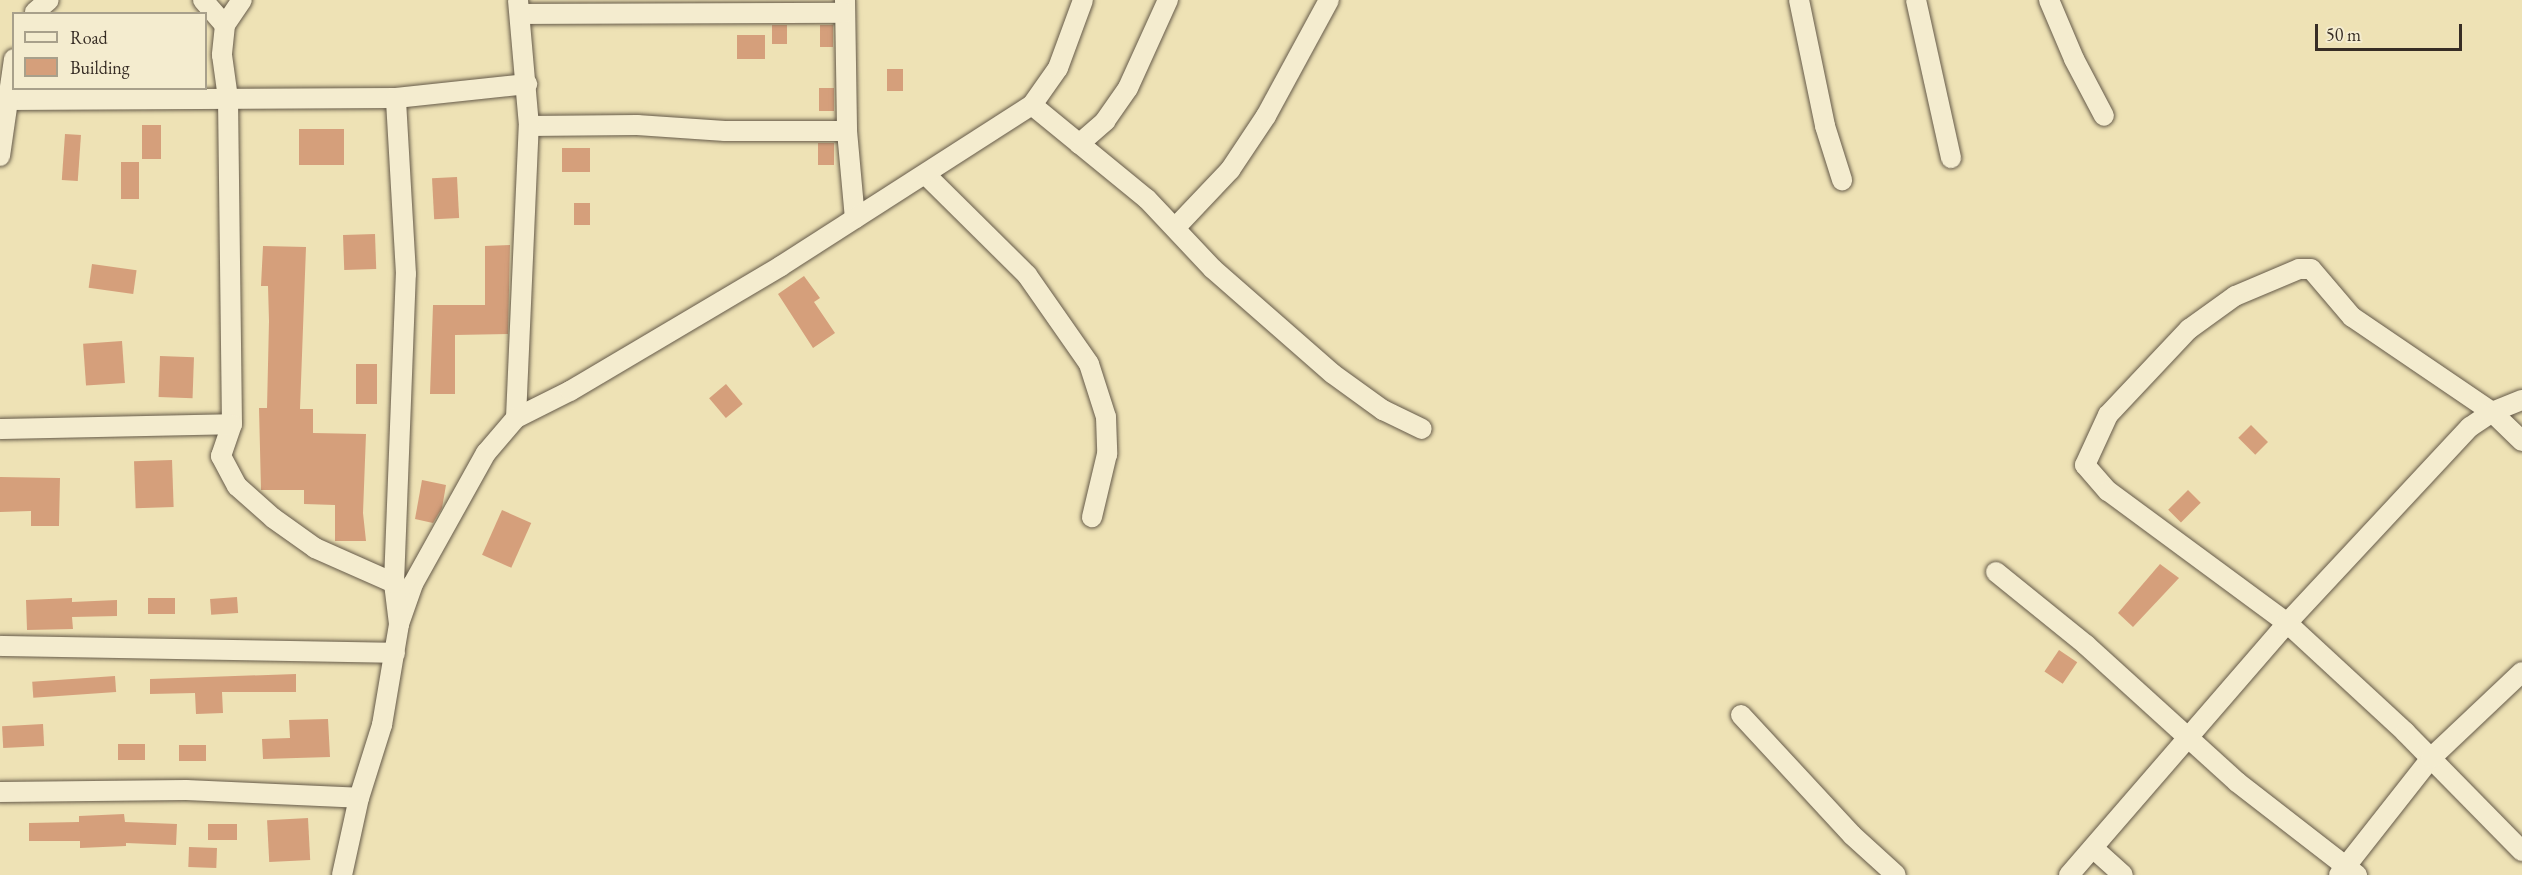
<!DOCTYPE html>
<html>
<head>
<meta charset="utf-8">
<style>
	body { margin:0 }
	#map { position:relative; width:2522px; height:875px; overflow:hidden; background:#eee2b5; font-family:"EB Garamond",serif }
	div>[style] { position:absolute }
	.building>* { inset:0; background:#d59f7b; transform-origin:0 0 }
	.roads { filter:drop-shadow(0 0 2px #655a49) drop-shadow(0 0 2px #655a49) }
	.minor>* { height:20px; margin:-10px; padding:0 10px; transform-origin:10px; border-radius:10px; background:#f4eccf }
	span { translate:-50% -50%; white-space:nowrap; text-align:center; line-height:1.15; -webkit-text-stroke:6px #f4eccf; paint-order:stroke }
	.legend { position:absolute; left:12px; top:12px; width:195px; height:78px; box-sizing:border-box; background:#f4eccf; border:2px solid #a8a08b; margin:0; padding:8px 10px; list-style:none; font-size:18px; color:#372d25 }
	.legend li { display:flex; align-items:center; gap:12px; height:30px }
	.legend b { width:30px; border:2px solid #a8a08b }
	.scale { position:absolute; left:2315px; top:24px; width:147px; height:27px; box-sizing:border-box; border:3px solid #372d25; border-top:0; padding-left:8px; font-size:18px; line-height:21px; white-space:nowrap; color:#372d25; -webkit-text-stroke:4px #f4eccf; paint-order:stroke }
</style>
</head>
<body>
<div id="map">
	<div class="building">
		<div style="left:772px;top:25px;width:15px;height:19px"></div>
		<div style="left:820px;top:25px;width:13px;height:22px"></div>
		<div style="left:737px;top:35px;width:28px;height:24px"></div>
		<div style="left:887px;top:69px;width:16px;height:22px"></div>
		<div style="left:819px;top:88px;width:15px;height:23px"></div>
		<div style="left:142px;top:125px;width:19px;height:34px"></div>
		<div style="left:344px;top:129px;width:36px;height:45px;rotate:90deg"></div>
		<div style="left:65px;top:134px;width:16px;height:46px;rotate:4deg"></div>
		<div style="left:818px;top:143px;width:16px;height:22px"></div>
		<div style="left:562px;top:148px;width:28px;height:24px"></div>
		<div style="left:121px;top:162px;width:18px;height:37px"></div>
		<div style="left:457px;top:177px;width:41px;height:25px;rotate:87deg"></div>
		<div style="left:574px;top:203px;width:16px;height:22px"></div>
		<div style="left:375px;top:234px;width:35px;height:32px;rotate:88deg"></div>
		<div style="clip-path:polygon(510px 245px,508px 334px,455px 335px,455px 394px,430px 394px,433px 305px,485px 305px,485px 246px)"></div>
		<div style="clip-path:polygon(263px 246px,306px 247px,300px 409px,313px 409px,313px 433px,366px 434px,363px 513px,366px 541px,335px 541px,335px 505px,304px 504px,304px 490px,261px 490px,259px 408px,267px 408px,269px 321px,268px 286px,261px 286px)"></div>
		<div style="left:92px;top:264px;width:45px;height:24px;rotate:8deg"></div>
		<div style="clip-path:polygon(804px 276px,820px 298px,814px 302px,835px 333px,813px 348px,778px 294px)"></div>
		<div style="left:122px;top:341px;width:42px;height:39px;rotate:86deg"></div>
		<div style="left:160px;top:356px;width:34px;height:41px;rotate:2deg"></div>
		<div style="left:356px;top:364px;width:21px;height:40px"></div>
		<div style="left:726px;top:384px;width:26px;height:22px;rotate:50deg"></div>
		<div style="left:2251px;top:425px;width:24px;height:18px;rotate:45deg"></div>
		<div style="left:172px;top:460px;width:47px;height:38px;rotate:88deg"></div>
		<div style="clip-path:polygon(0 477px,60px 478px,59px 526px,31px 526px,31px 511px,0 512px)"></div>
		<div style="clip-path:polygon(422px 480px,446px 485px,442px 508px,433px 523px,415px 519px)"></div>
		<div style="left:2188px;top:490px;width:18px;height:28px;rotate:45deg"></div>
		<div style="left:502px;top:510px;width:32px;height:49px;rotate:24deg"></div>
		<div style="clip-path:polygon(2160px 564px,2179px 578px,2133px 627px,2118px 613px)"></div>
		<div style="left:237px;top:597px;width:16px;height:27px;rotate:86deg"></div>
		<div style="clip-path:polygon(72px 598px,72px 602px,117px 600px,117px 616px,72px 617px,73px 629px,27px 630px,26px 600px)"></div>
		<div style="left:148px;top:598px;width:27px;height:16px"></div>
		<div style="left:2059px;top:650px;width:22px;height:26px;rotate:34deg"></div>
		<div style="clip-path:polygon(296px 674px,296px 692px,222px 692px,223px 713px,196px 714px,195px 693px,150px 694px,150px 679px)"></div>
		<div style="left:115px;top:676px;width:16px;height:83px;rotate:86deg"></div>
		<div style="clip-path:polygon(328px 719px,330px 757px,263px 759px,262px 739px,290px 738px,289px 720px)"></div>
		<div style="left:43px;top:724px;width:22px;height:41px;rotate:87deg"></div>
		<div style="left:145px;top:744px;width:16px;height:27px;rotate:90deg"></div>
		<div style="left:179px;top:745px;width:27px;height:16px"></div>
		<div style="clip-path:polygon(124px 814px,125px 822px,177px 824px,176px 845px,126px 843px,126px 846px,80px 848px,80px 841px,29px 841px,29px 823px,79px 822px,79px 816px)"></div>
		<div style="left:308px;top:818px;width:42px;height:41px;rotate:87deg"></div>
		<div style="left:208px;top:824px;width:29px;height:16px"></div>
		<div style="left:189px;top:847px;width:28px;height:20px;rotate:2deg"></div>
	</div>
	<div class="roads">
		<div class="minor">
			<div style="left:203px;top:0;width:33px;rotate:49deg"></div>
			<div style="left:225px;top:25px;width:30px;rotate:96deg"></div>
			<div style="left:222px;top:55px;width:43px;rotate:82.1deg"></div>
			<div style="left:228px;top:98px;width:326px;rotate:89.3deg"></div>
			<div style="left:232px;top:424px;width:34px;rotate:109deg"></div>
			<div style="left:221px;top:456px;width:34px;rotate:62deg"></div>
			<div style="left:237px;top:486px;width:48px;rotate:41.6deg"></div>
			<div style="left:273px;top:518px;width:52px;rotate:35.5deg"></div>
			<div style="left:315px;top:548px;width:86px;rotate:23.9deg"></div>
			<div style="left:845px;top:0;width:131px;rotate:89.1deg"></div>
			<div style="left:847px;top:131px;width:88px;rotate:84.8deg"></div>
			<div style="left:1799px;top:0;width:129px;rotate:78.3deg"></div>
			<div style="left:1825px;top:126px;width:57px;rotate:72.5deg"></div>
			<div style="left:1916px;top:0;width:162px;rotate:77.5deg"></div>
			<div style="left:2049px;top:0;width:64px;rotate:67deg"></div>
			<div style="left:2074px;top:59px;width:64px;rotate:62.2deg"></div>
			<div style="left:35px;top:12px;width:18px;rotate:-41deg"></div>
			<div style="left:521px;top:14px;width:324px;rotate:-0.2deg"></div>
			<div style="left:225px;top:25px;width:30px;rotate:-56deg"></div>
			<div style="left:6px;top:100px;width:390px;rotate:-0.3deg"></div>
			<div style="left:396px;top:98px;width:132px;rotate:-6.1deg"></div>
			<div style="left:1032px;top:105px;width:149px;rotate:39.3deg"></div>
			<div style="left:1147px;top:199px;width:96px;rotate:46.7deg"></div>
			<div style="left:1213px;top:269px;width:159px;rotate:41.2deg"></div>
			<div style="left:1333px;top:374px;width:62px;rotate:35.8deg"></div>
			<div style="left:1383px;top:410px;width:43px;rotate:26deg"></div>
			<div style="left:529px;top:126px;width:108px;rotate:-0.5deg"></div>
			<div style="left:637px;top:125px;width:88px;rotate:3.9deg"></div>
			<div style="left:725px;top:131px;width:122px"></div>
			<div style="left:1079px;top:144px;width:35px;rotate:-41deg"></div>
			<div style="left:1105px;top:121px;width:40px;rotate:-55.1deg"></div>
			<div style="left:1128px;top:88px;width:97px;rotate:-65.6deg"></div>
			<div style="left:0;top:156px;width:98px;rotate:-81.8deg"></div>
			<div style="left:926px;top:175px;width:142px;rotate:44.7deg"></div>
			<div style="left:1027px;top:275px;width:108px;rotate:55.1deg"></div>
			<div style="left:1089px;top:364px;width:56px;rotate:72.2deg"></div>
			<div style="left:1106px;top:417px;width:37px;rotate:88deg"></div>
			<div style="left:1107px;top:454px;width:65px;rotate:103.4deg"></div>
			<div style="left:1175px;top:228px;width:80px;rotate:-46.5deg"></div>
			<div style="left:1230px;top:170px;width:65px;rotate:-56.3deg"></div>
			<div style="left:1266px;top:116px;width:132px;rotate:-61.5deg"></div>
			<div style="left:516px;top:418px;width:292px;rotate:-87.5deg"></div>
			<div style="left:529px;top:126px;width:126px;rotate:-95deg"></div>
			<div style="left:0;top:429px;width:232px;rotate:-1.2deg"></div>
			<div style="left:2522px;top:441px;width:42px;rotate:-136deg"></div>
			<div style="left:2492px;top:412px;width:169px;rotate:-145.8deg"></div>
			<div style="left:2352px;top:317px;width:63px;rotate:-130.5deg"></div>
			<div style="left:2311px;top:269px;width:12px;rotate:180deg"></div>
			<div style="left:2299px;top:269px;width:69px;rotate:157.1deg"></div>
			<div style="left:2235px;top:296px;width:57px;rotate:144.3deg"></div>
			<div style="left:2189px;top:329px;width:118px;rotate:133.3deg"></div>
			<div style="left:2108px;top:415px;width:55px;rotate:114.7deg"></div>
			<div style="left:2085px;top:465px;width:35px;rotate:49deg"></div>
			<div style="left:2108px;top:491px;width:222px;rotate:36.4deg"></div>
			<div style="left:2287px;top:623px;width:161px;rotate:42.7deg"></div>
			<div style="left:2405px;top:732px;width:167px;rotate:45.5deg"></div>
			<div style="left:1996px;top:572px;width:116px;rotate:39deg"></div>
			<div style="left:2086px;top:645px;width:204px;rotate:42.2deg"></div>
			<div style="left:2237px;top:782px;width:152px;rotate:37.8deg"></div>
			<div style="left:399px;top:624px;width:42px;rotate:-70.7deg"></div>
			<div style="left:413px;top:584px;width:150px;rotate:-60.9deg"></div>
			<div style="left:486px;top:453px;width:46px;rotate:-49.4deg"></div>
			<div style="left:516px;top:418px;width:60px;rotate:-26.6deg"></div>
			<div style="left:570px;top:391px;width:245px;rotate:-30.6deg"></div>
			<div style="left:781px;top:266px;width:298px;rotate:-32.7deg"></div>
			<div style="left:1032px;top:105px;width:45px;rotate:-54.9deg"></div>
			<div style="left:1058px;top:68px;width:72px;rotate:-69.8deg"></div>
			<div style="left:0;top:646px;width:395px;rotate:1deg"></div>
			<div style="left:1741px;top:715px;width:163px;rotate:47.2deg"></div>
			<div style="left:1852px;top:835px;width:59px;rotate:42.3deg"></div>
			<div style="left:0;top:792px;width:186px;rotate:-0.6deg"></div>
			<div style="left:186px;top:790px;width:173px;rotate:2.6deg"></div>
			<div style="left:2093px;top:848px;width:40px;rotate:42deg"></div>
			<div style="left:342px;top:875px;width:79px;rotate:-77.6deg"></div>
			<div style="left:359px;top:798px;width:77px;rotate:-72.5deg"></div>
			<div style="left:382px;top:725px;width:102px;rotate:-80.4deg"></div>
			<div style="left:399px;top:624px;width:41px;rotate:-97deg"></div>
			<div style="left:394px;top:583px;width:309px;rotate:-87.8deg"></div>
			<div style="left:406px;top:274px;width:176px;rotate:-93.3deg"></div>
			<div style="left:2069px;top:875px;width:333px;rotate:-49.1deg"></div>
			<div style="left:2287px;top:623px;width:268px;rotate:-47deg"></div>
			<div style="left:2470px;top:427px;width:27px;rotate:-34deg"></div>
			<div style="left:2492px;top:412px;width:32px;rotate:-22deg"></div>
			<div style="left:2339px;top:875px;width:149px;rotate:-51.8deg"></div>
			<div style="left:2431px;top:758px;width:125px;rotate:-43.4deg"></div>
		</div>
	</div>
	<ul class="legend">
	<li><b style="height:8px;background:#f4eccf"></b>Road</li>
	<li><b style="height:16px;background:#d59f7b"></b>Building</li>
	</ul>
	<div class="scale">50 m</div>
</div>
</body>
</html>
